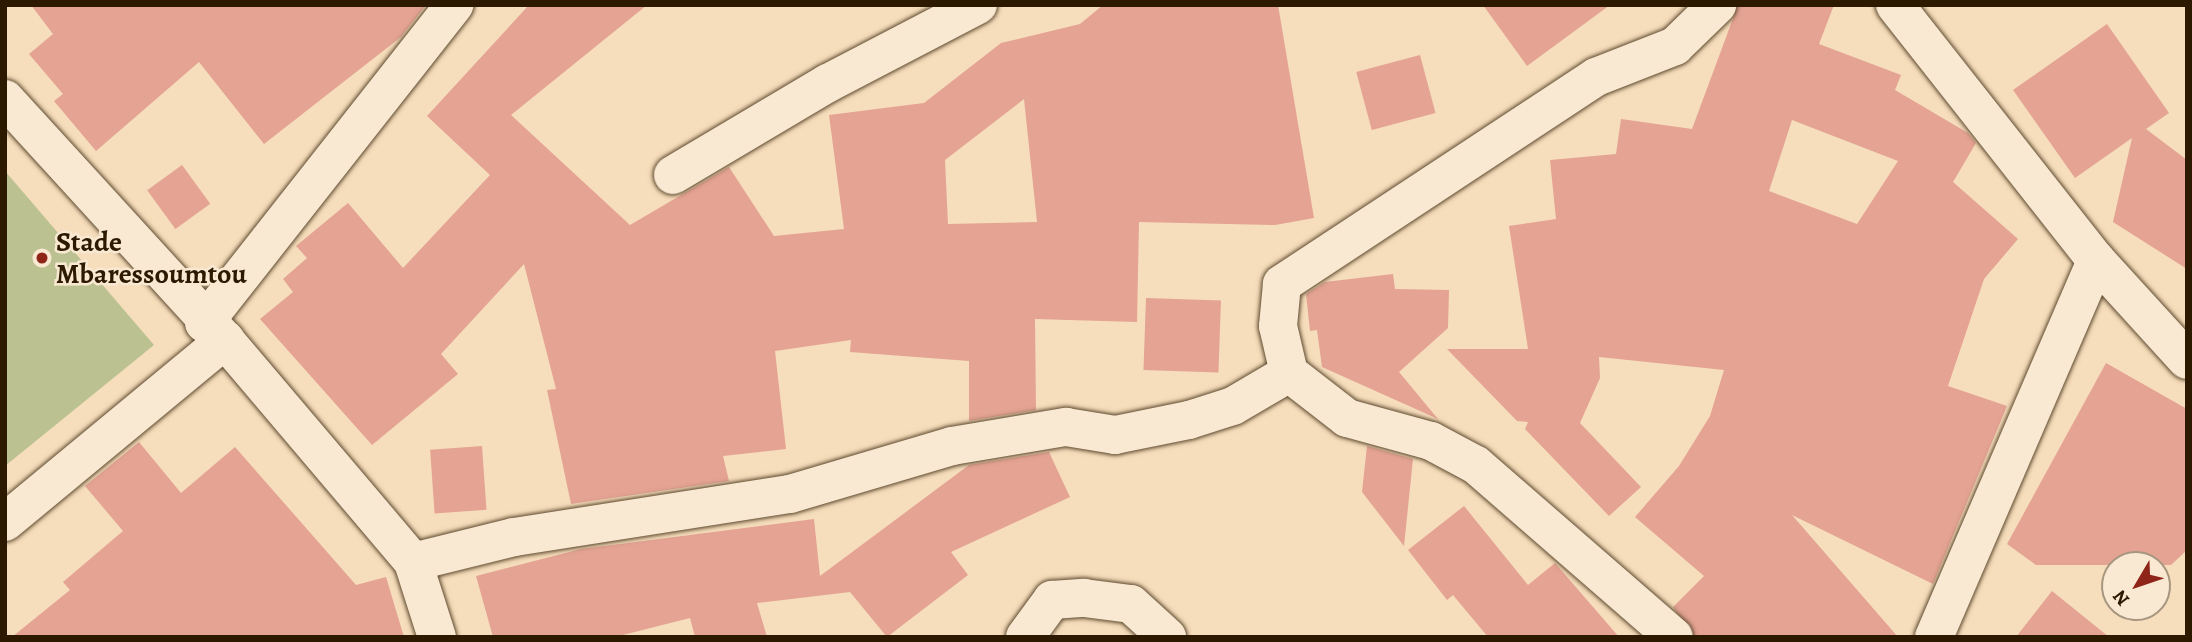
<!DOCTYPE html>
<html>
<head>
<meta charset="utf-8">
<style>
	body { margin:0 }
	#map { position:relative; width:2192px; height:642px; overflow:hidden; background:#f6ddbb; font-family:Alegreya,serif }
	div>[style] { position:absolute }
	.green>* { inset:0; background:#bbc191 }
	.building>* { inset:0; background:#e4a393; transform-origin:0 0 }
	.roads { filter:drop-shadow(0 0 2px #5e4a2f) drop-shadow(0 0 2px #5e4a2f) }
	.minor>* { height:38px; margin:-19px; padding:0 19px; transform-origin:19px; border-radius:19px; background:#f9e9d3 }
	.dots>* { width:19px; height:19px; translate:-50% -50%; box-sizing:border-box; border:4px solid #f9e9d3; border-radius:50% }
	span { translate:-50% -50%; white-space:nowrap; text-align:center; line-height:1.15; -webkit-text-stroke:5px #f9e9d3; paint-order:stroke }
	.poi-label { font-size:28px; color:#2c1900; font-weight:700 }
	.left { translate:0 -50%; text-align:left }
	.frame { position:absolute; inset:0; border:7px solid #2c1900; pointer-events:none }
	.north { position:absolute; left:2101px; top:551px; width:70px; height:70px; box-sizing:border-box; background:#f9e9d3; border:2px solid #a7967f; border-radius:50%; rotate:231deg; font-size:19px; font-weight:700; line-height:28px; text-align:center; color:#2c1900 }
	.north::after { content:''; display:block; margin:auto; width:24px; height:32px; background:#8f2418; clip-path:polygon(50% 0,100% 100%,50% 72%,0 100%) }
</style>
</head>
<body>
<div id="map">
	<div class="green">
		<div style="clip-path:polygon(5px 171px,154px 345px,5px 466px)"></div>
	</div>
	<div class="building">
		<div style="clip-path:polygon(31px 5px,426px 5px,401px 37px,264px 144px,199px 62px,96px 151px,54px 101px,63px 94px,29px 54px,53px 34px)"></div>
		<div style="clip-path:polygon(evenodd,529px 5px,647px 5px,511px 115px,630px 225px,729px 167px,774px 236px,844px 229px,829px 115px,924px 103px,1001px 43px,1080px 24px,1103px 5px,1278px 5px,1314px 218px,1275px 225px,1139px 222px,1137px 322px,1035px 319px,1036px 410px,969px 421px,969px 361px,850px 352px,851px 340px,775px 351px,786px 449px,723px 456px,729px 481px,571px 504px,547px 390px,556px 389px,524px 264px,441px 354px,458px 374px,372px 445px,260px 319px,293px 292px,283px 279px,307px 258px,296px 246px,348px 203px,403px 268px,490px 175px,427px 116px,529px 5px,1024px 99px,1037px 222px,948px 224px,945px 160px,1024px 99px)"></div>
		<div style="clip-path:polygon(1483px 5px,1610px 5px,1527px 66px)"></div>
		<div style="clip-path:polygon(evenodd,1738px 5px,1834px 5px,1819px 44px,1901px 75px,1895px 90px,1968px 133px,1976px 143px,1953px 182px,2018px 239px,1984px 279px,1948px 386px,2007px 406px,1933px 584px,1792px 515px,1898px 637px,1695px 637px,1673px 607px,1704px 576px,1635px 517px,1679px 466px,1710px 416px,1724px 370px,1599px 357px,1600px 378px,1580px 423px,1641px 487px,1609px 516px,1525px 429px,1528px 422px,1517px 421px,1447px 349px,1528px 349px,1509px 226px,1556px 219px,1550px 160px,1616px 154px,1621px 119px,1692px 129px,1738px 5px,1792px 120px,1898px 161px,1857px 224px,1769px 191px,1792px 120px)"></div>
		<div style="clip-path:polygon(2107px 24px,2169px 113px,2146px 129px,2187px 160px,2187px 269px,2113px 222px,2132px 138px,2075px 178px,2013px 90px)"></div>
		<div style="left:1420px;top:55px;width:60px;height:66px;rotate:75deg"></div>
		<div style="left:182px;top:165px;width:48px;height:43px;rotate:54deg"></div>
		<div style="clip-path:polygon(1393px 274px,1395px 289px,1449px 290px,1448px 328px,1399px 372px,1438px 419px,1322px 367px,1317px 330px,1310px 331px,1306px 294px,1325px 282px)"></div>
		<div style="left:1146px;top:298px;width:75px;height:72px;rotate:2deg"></div>
		<div style="clip-path:polygon(2106px 363px,2187px 409px,2187px 550px,2171px 565px,2036px 565px,2007px 544px)"></div>
		<div style="clip-path:polygon(139px 442px,181px 493px,235px 447px,356px 585px,386px 577px,404px 637px,12px 637px,70px 590px,63px 582px,123px 531px,85px 486px)"></div>
		<div style="left:482px;top:446px;width:64px;height:52px;rotate:86deg"></div>
		<div style="clip-path:polygon(1367px 446px,1413px 459px,1404px 546px,1362px 492px)"></div>
		<div style="clip-path:polygon(1049px 452px,1070px 497px,951px 552px,968px 575px,887px 637px,850px 592px,757px 603px,767px 637px,695px 637px,690px 618px,615px 637px,493px 637px,476px 576px,581px 549px,814px 519px,820px 576px,969px 465px)"></div>
		<div style="clip-path:polygon(1464px 506px,1528px 585px,1555px 563px,1619px 637px,1488px 637px,1453px 595px,1447px 600px,1408px 550px)"></div>
		<div style="clip-path:polygon(2052px 591px,2109px 637px,2016px 637px)"></div>
	</div>
	<div class="roads">
		<div class="minor">
			<div style="left:1895px;top:5px;width:325px;rotate:51.8deg"></div>
			<div style="left:2096px;top:260px;width:135px;rotate:47.7deg"></div>
			<div style="left:5px;top:99px;width:326px;rotate:47.6deg"></div>
			<div style="left:225px;top:340px;width:291px;rotate:49.7deg"></div>
			<div style="left:413px;top:562px;width:79px;rotate:72.3deg"></div>
			<div style="left:673px;top:175px;width:180px;rotate:-30.7deg"></div>
			<div style="left:828px;top:83px;width:169px;rotate:-27.5deg"></div>
			<div style="left:204px;top:323px;width:405px;rotate:-51.8deg"></div>
			<div style="left:1289px;top:373px;width:48px;rotate:-103.2deg"></div>
			<div style="left:1278px;top:326px;width:42px;rotate:-84.6deg"></div>
			<div style="left:1282px;top:284px;width:376px;rotate:-33.4deg"></div>
			<div style="left:1596px;top:77px;width:85px;rotate:-21.4deg"></div>
			<div style="left:1675px;top:46px;width:59px;rotate:-44.3deg"></div>
			<div style="left:5px;top:522px;width:286px;rotate:-39.6deg"></div>
			<div style="left:413px;top:562px;width:104px;rotate:-13.9deg"></div>
			<div style="left:514px;top:537px;width:279px;rotate:-8.9deg"></div>
			<div style="left:790px;top:494px;width:169px;rotate:-16.5deg"></div>
			<div style="left:952px;top:446px;width:116px;rotate:-9.5deg"></div>
			<div style="left:1066px;top:427px;width:50px;rotate:9.3deg"></div>
			<div style="left:1115px;top:435px;width:76px;rotate:-11.5deg"></div>
			<div style="left:1189px;top:420px;width:46px;rotate:-17.7deg"></div>
			<div style="left:1233px;top:406px;width:65px;rotate:-30.5deg"></div>
			<div style="left:1289px;top:373px;width:73px;rotate:37.8deg"></div>
			<div style="left:1347px;top:418px;width:87px;rotate:15.3deg"></div>
			<div style="left:1431px;top:441px;width:51px;rotate:28.1deg"></div>
			<div style="left:1476px;top:465px;width:262px;rotate:41deg"></div>
			<div style="left:1025px;top:637px;width:46px;rotate:-53.9deg"></div>
			<div style="left:1052px;top:600px;width:32px;rotate:-4deg"></div>
			<div style="left:1084px;top:598px;width:47px;rotate:7.3deg"></div>
			<div style="left:1131px;top:604px;width:49px;rotate:42.5deg"></div>
			<div style="left:1934px;top:637px;width:410px;rotate:-66.7deg"></div>
		</div>
	</div>
	<div class="dots">
		<div style="left:42px;top:258px;background:#8f2418"></div>
	</div>
	<div class="poi-label">
		<span class="left" style="left:56px;top:258px">Stade<br>Mbaressoumtou</span>
	</div>
	<div class="frame"></div>
	<div class="north">N</div>
</div>
</body>
</html>
